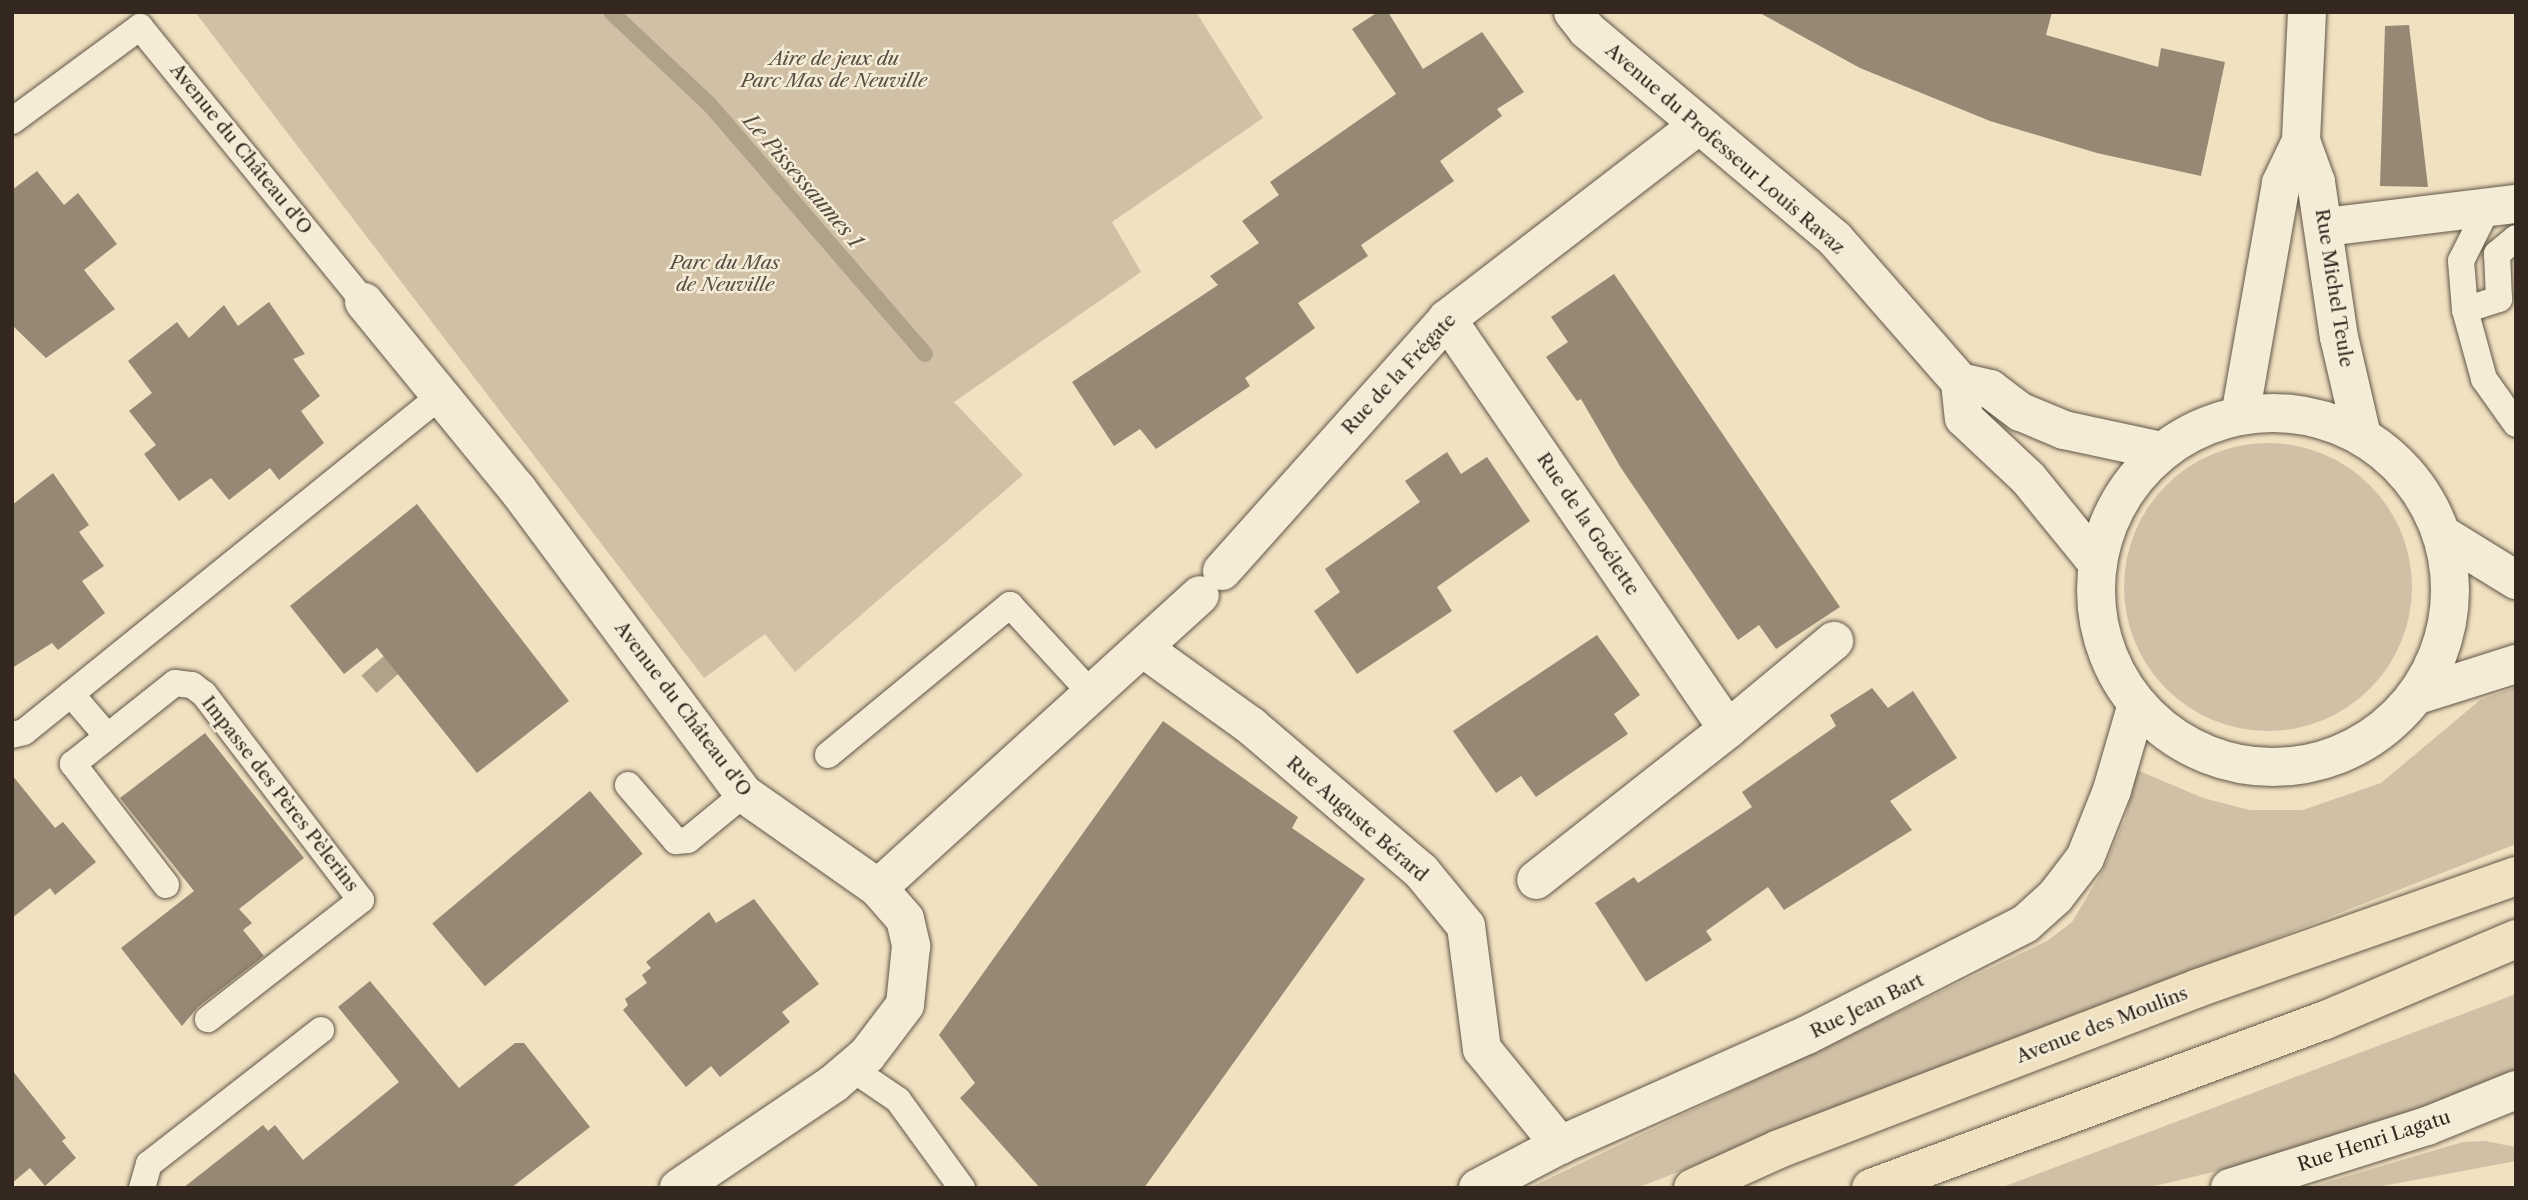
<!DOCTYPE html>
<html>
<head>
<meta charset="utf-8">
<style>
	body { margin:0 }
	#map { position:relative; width:2528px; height:1200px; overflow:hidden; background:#f0e1c1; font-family:"Libre Caslon Text",serif }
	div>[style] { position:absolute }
	.green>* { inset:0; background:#d0c1a6 }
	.round { border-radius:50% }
	.water>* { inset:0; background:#b0a28a; transform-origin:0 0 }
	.stream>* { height:16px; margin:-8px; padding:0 8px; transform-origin:8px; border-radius:8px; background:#b0a28a }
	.building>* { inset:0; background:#958874; transform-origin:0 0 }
	.roads { filter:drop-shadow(0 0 2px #625648) drop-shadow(0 0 2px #625648) }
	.service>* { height:26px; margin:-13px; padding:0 13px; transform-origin:13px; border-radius:13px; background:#f5ecd7 }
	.minor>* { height:38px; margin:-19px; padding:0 19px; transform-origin:19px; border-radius:19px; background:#f5ecd7 }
	.tertiary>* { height:38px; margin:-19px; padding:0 19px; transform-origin:19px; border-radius:19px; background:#f5ecd7 }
	.tertiary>.ring { margin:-19px; padding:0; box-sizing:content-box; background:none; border:38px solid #f5ecd7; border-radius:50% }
	.primary>* { height:38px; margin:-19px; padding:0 19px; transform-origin:19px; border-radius:19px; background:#f0e1c1 }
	span { translate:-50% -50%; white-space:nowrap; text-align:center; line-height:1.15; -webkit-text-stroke:5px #f5ecd7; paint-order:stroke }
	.park-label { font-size:19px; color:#5a4e42; font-style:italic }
	.street-label { font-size:19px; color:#332720 }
	.water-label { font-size:21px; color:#584c40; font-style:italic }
	.frame { position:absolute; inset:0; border:14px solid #332720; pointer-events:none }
</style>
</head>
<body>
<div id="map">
	<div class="green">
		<div style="clip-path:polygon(195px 12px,1196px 12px,1263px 118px,1112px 222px,1141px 272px,954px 402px,1023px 475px,795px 672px,765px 634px,704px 678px)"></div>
		<div class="round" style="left:2124px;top:443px;width:288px;height:288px"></div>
		<div style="clip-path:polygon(2516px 687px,2516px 844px,1637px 1188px,1529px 1188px,2047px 941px,2072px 922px,2103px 870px,2125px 819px,2137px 770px,2203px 798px,2250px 810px,2303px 810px,2381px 783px,2480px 700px)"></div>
		<div style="clip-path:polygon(2516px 994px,2516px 1070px,2454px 1097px,2239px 1166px,2146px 1188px,2000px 1188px)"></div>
		<div style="clip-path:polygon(2485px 1141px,2516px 1147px,2516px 1161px,2372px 1188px,2307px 1188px,2463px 1142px)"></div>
	</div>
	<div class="water">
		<div style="left:415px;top:629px;width:23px;height:71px;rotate:49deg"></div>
	</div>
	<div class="stream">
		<div style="left:611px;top:12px;width:136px;rotate:43.2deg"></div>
		<div style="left:710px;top:105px;width:329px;rotate:49.2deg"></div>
	</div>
	<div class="building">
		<div style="clip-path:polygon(1378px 12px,1388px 12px,1423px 69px,1482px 32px,1524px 92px,1497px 109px,1502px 116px,1440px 161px,1454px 181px,1361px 245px,1368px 256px,1298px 303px,1315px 328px,1245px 378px,1250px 386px,1156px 449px,1140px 429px,1114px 446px,1072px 382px,1218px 285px,1210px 276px,1259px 243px,1242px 221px,1279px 195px,1270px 182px,1396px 94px,1352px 29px)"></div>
		<div style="clip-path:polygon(1758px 12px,2052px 12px,2046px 35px,2158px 67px,2161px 48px,2225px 62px,2201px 176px,2097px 153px,1990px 121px,1860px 68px)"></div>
		<div style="clip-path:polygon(2409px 25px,2428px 187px,2380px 186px,2385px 26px)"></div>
		<div style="clip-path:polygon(37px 171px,64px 205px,78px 193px,117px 244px,84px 270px,115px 309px,46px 358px,12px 325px,12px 190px)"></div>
		<div style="clip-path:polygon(1614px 274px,1840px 607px,1776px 649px,1759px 625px,1738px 640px,1621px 468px,1581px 399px,1577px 401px,1546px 357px,1568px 342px,1551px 317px)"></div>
		<div style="clip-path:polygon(269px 302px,305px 354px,293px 359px,320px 396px,301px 411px,324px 443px,279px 480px,270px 468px,229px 500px,211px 478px,179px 501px,144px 454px,156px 445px,129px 411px,152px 393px,128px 361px,177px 322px,189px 338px,224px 305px,238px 326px)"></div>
		<div style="clip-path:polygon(1447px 452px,1461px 474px,1487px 457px,1530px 521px,1437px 587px,1452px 611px,1357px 674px,1314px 611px,1340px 592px,1325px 569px,1420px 502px,1405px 481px)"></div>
		<div style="clip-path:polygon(53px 473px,89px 525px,79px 532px,104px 566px,82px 581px,105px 613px,58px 650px,52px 643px,12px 668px,12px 505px)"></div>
		<div style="clip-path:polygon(417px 504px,569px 701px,477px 773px,377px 648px,344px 674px,290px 606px)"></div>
		<div style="clip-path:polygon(1597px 635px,1640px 695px,1614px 714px,1628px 734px,1536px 797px,1521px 776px,1496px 793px,1453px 731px)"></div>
		<div style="clip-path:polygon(1872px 688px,1888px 708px,1913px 691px,1957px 758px,1890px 801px,1912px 830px,1784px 910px,1768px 887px,1706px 931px,1712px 940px,1646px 982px,1595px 903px,1634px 877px,1638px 883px,1752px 807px,1742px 792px,1836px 726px,1830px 715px)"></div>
		<div style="clip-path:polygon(1163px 721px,1298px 817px,1292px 828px,1365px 879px,1144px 1188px,1040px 1188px,960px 1098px,975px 1083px,939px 1035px)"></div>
		<div style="clip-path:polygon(205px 733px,304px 858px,239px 909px,252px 923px,243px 930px,264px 956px,198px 1007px,182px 1026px,121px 948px,194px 891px,120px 798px)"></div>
		<div style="clip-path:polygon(12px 775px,55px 828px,63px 822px,96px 862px,55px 895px,50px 888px,12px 918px)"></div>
		<div style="left:590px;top:791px;width:82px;height:206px;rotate:50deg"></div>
		<div style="clip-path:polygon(754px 899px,819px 984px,782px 1012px,790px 1022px,720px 1077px,711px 1066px,686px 1087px,623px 1010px,628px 1005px,625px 999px,647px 983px,642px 975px,651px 968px,646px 962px,709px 912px,716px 923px)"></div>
		<div style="clip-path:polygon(370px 981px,459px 1088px,515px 1043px,524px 1043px,590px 1127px,511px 1188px,183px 1188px,263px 1125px,268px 1131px,275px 1125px,303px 1160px,399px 1082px,338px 1007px)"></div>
		<div style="clip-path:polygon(12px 1070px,66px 1138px,62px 1141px,76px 1158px,45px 1186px,30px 1168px,12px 1183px)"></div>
	</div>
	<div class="roads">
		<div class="service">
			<div style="left:12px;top:121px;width:159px;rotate:-36.3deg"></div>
			<div style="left:140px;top:27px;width:355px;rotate:50.8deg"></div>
			<div style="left:2488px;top:207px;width:60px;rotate:116.6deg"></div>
			<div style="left:2461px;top:261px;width:49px;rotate:85.3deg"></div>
			<div style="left:2465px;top:310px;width:72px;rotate:74.6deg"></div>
			<div style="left:2484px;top:379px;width:55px;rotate:54.6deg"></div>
			<div style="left:2465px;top:310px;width:36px;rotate:-18deg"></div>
			<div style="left:2499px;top:299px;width:45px;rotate:-92.5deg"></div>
			<div style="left:2497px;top:254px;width:25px;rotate:-40deg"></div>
			<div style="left:71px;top:694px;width:55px;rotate:49.4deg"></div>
			<div style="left:12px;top:735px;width:12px;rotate:-14deg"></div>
			<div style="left:24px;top:732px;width:533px;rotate:-38.91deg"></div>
			<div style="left:828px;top:755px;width:236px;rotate:-39.5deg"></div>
			<div style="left:1010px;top:605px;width:118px;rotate:47.4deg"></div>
			<div style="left:628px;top:785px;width:74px;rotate:49.4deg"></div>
			<div style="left:676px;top:841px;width:12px;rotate:-5deg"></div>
			<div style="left:688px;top:840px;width:72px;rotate:-39.4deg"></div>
			<div style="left:166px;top:885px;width:153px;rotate:-127.5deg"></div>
			<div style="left:73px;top:764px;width:130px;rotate:-38.5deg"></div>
			<div style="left:175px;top:683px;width:17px;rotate:7deg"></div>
			<div style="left:192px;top:685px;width:15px;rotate:37deg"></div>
			<div style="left:204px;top:694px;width:259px;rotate:52.7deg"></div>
			<div style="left:361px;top:900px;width:194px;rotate:142.1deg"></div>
			<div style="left:851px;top:1068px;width:57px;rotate:34.2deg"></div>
			<div style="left:898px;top:1100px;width:109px;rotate:54deg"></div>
			<div style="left:142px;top:1188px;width:25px;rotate:-74deg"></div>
			<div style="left:149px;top:1164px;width:218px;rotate:-37.9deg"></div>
		</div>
		<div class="minor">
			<div style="left:2307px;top:12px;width:129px;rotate:92.7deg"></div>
			<div style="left:2301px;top:141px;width:44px;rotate:69.9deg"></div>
			<div style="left:2316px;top:182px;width:157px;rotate:81.6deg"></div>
			<div style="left:2339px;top:337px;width:102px;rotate:76.9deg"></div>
			<div style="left:2325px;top:227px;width:192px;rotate:-6.9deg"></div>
			<div style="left:364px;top:302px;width:243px;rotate:50.7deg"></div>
			<div style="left:518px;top:490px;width:379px;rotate:53.4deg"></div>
			<div style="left:744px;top:794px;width:164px;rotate:35deg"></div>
			<div style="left:878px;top:888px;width:41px;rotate:48.9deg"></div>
			<div style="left:905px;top:919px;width:28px;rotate:77deg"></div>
			<div style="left:911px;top:946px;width:59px;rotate:95.8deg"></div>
			<div style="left:905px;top:1005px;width:63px;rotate:127.2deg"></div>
			<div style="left:867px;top:1055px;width:45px;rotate:139.5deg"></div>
			<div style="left:833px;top:1084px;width:186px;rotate:146deg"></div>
			<div style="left:1447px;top:319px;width:497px;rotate:55.6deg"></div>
			<div style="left:1728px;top:729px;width:244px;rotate:141.8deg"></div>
			<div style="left:2240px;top:416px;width:237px;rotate:-80deg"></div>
			<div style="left:2281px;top:183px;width:47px;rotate:-64.5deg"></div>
			<div style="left:2443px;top:535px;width:86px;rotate:31.7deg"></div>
			<div style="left:1222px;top:571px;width:338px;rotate:-48.2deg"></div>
			<div style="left:1447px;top:319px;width:318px;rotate:-37.6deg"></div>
			<div style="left:1144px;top:649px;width:132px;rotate:35.7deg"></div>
			<div style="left:1251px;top:726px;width:223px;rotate:40.5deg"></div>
			<div style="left:1421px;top:871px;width:71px;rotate:50.7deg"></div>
			<div style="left:1466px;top:926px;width:124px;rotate:82.6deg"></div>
			<div style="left:1482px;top:1049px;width:124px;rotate:50.9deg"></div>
			<div style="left:2418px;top:695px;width:103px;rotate:-17.6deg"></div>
			<div style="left:1728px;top:729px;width:138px;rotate:-39.7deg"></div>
			<div style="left:878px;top:888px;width:435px;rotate:-42.3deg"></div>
			<div style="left:1478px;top:1188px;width:93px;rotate:-27.7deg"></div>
			<div style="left:1560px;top:1145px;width:270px;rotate:-24deg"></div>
			<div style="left:1807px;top:1035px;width:245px;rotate:-27deg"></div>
			<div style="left:2025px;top:924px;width:40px;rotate:-42deg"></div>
			<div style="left:2055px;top:897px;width:49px;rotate:-52.4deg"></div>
			<div style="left:2085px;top:858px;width:73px;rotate:-68.3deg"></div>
			<div style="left:2112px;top:790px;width:90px;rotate:-73.8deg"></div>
			<div style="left:2230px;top:1188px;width:207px;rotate:-17.5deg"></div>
			<div style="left:2427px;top:1126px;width:96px;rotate:-22deg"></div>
		</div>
		<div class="tertiary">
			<div style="left:1573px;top:12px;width:23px;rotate:52deg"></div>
			<div style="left:1587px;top:30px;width:324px;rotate:40.1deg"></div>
			<div style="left:1835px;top:239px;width:190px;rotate:48.8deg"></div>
			<div style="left:1960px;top:382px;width:36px;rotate:84deg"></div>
			<div style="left:1964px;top:418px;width:88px;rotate:43.2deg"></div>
			<div style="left:2028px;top:478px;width:111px;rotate:50.9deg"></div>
			<div style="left:1960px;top:382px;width:31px;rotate:13deg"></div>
			<div style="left:1990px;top:389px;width:39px;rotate:37deg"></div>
			<div style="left:2021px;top:412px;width:47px;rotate:22.7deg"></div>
			<div style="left:2064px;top:430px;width:100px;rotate:12.1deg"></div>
			<div class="ring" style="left:2096px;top:413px;width:316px;height:316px"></div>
		</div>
		<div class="primary">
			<div style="left:1693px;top:1188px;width:94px;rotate:-24.4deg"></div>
			<div style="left:1779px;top:1149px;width:449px;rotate:-21deg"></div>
			<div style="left:2198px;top:988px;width:337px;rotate:-19.4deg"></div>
			<div style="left:1871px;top:1188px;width:482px;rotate:-20.3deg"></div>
			<div style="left:2323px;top:1021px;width:210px;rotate:-23deg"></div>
		</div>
	</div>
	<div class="park-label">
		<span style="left:834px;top:70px">Aire de jeux du<br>Parc Mas de Neuville</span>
		<span style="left:725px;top:274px">Parc du Mas<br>de Neuville</span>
	</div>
	<div class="street-label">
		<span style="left:241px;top:149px;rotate:51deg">Avenue du Château d'O</span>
		<span style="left:1725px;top:149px;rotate:41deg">Avenue du Professeur Louis Ravaz</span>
		<span style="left:2334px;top:288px;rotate:81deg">Rue Michel Teule</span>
		<span style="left:1399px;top:374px;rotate:-47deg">Rue de la Frégate</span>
		<span style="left:1588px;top:524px;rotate:56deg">Rue de la Goélette</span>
		<span style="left:683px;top:709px;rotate:53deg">Avenue du Château d'O</span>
		<span style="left:280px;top:794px;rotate:52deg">Impasse des Pères Pèlerins</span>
		<span style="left:1357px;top:819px;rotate:41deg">Rue Auguste Bérard</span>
		<span style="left:1867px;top:1006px;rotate:-26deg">Rue Jean Bart</span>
		<span style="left:2102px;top:1025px;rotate:-21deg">Avenue des Moulins</span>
		<span style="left:2374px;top:1141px;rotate:-18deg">Rue Henri Lagatu</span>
	</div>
	<div class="water-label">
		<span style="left:803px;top:181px;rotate:49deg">Le Pissessaumes 1</span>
	</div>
	<div class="frame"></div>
</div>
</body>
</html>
